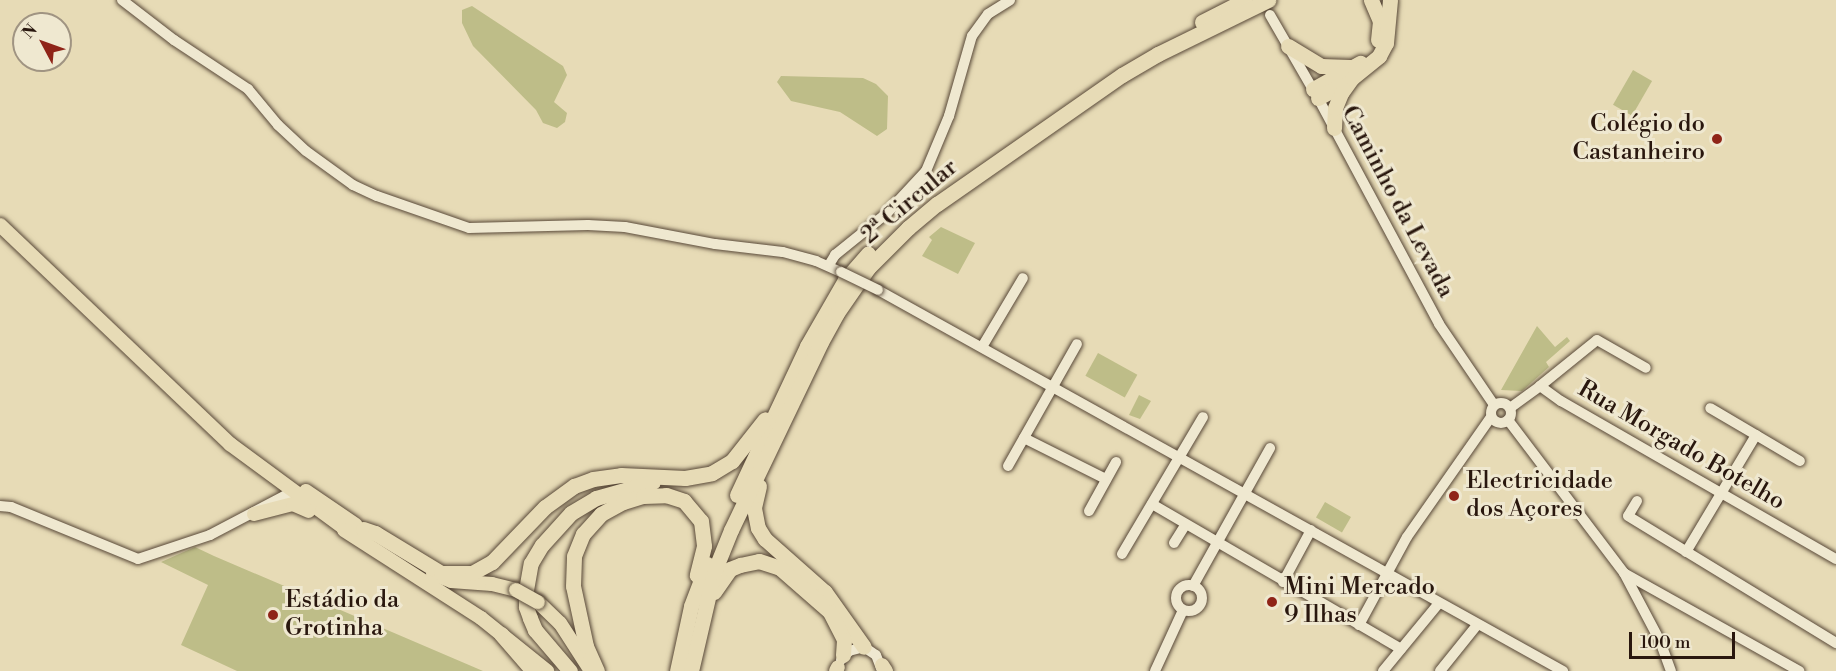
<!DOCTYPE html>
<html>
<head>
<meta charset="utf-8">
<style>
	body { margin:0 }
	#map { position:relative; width:1836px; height:671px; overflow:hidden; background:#e7dbb6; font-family:"Libre Bodoni",serif }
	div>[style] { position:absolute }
	.green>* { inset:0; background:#bebd88; transform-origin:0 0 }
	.roads { filter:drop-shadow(0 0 2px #584838) drop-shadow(0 0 2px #584838) }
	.minor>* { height:10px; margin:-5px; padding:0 5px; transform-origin:5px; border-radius:5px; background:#efe8d0 }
	.minor>.ring { margin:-5px; padding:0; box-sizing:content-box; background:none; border:10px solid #efe8d0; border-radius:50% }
	.major>* { height:14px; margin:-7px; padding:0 7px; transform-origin:7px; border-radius:7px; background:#e7dbb6 }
	.highway>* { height:15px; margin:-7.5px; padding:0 7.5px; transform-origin:7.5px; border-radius:7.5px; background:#e7dbb6 }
	.bridges { filter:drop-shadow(0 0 2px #584838) drop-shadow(0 0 2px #584838) }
	.minor-bridge>* { height:10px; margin:-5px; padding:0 5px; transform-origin:5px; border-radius:5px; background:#efe8d0 }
	.major-bridge>* { height:14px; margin:-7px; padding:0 7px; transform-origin:7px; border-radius:7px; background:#e7dbb6 }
	.dots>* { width:16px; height:16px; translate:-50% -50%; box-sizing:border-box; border:3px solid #efe8d0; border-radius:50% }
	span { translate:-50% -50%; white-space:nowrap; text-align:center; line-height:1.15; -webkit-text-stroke:6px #efe8d0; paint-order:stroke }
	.poi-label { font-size:24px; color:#29170e }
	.right { translate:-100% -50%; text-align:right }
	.left { translate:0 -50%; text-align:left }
	.street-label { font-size:24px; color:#29170e }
	.north { position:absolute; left:12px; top:12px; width:60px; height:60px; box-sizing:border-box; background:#efe8d0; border:2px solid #a09482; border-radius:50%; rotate:311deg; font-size:16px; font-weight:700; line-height:24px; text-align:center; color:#29170e }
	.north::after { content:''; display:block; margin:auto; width:21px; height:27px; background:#8f2418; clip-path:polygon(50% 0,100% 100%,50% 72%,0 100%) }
	.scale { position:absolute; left:1629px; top:632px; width:106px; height:27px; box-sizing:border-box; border:3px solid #29170e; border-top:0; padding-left:8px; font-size:18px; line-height:21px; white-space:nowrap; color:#29170e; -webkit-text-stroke:4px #efe8d0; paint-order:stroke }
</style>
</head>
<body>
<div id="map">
	<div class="green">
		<div style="clip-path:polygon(472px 6px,563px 66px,567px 75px,554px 102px,567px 113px,565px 122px,557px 128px,543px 123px,536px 110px,473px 46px,462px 23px,462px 10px)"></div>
		<div style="left:1633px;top:70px;width:22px;height:40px;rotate:30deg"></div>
		<div style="clip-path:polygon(781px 76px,863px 78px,876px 84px,888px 96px,887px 129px,877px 136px,840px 112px,791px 101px,777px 82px)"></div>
		<div style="clip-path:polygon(941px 227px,975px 243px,958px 274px,922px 256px,932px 240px,929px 237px)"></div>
		<div style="clip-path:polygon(1537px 326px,1555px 347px,1567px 337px,1570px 341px,1546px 362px,1549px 367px,1522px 391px,1501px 390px)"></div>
		<div style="left:1098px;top:353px;width:45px;height:26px;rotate:29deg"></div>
		<div style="clip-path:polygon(1139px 395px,1151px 401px,1140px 419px,1129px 415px)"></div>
		<div style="left:1325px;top:502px;width:30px;height:18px;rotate:30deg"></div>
		<div style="clip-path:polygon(195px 547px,214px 556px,483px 671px,237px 671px,181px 645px,208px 585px,161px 562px)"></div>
	</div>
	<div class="roads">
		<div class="minor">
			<div style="left:122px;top:0;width:66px;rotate:37.6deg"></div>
			<div style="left:174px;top:40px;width:89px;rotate:33.5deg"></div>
			<div style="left:248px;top:89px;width:47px;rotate:50.2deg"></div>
			<div style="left:278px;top:125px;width:38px;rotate:43deg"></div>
			<div style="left:306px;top:151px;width:58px;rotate:35.9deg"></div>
			<div style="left:353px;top:185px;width:26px;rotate:25deg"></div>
			<div style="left:377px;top:196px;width:97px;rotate:19.2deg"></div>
			<div style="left:469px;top:228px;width:119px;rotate:-1.4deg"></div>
			<div style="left:588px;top:225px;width:37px;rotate:3deg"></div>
			<div style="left:625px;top:227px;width:92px;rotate:10.7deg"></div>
			<div style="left:715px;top:244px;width:68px;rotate:6.7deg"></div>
			<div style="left:783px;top:252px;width:34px;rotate:15deg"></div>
			<div style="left:816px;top:261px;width:27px;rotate:24deg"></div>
			<div style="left:1270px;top:15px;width:96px;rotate:60deg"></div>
			<div style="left:1318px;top:98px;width:256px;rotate:61.8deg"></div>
			<div style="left:1439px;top:324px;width:98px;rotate:55.8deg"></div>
			<div style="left:829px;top:265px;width:12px;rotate:-59deg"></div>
			<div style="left:835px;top:255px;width:67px;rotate:-38.9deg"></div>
			<div style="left:887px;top:213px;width:57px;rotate:-47.1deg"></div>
			<div style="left:926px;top:171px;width:60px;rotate:-67.3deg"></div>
			<div style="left:949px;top:116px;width:83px;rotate:-74deg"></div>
			<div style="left:972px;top:36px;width:27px;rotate:-54deg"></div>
			<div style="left:988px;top:14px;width:26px;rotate:-32deg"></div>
			<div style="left:878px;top:290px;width:784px;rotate:29.08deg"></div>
			<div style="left:982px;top:347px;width:80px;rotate:-59.3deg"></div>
			<div style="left:1540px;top:386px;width:73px;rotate:-38.9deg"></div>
			<div style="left:1597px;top:340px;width:56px;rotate:29.7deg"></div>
			<div class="ring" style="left:1491px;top:403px;width:10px;height:10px"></div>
			<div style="left:1510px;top:408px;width:37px;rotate:-36deg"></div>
			<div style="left:1540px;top:386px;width:26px;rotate:36deg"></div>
			<div style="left:1561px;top:401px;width:317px;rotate:29.9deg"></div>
			<div style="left:1508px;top:420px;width:192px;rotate:52.8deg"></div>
			<div style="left:1624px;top:573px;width:77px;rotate:62.1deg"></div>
			<div style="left:1660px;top:641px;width:32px;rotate:70deg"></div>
			<div style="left:1756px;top:435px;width:51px;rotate:30.6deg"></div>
			<div style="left:1024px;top:438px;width:92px;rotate:26.6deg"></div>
			<div style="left:1008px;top:466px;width:140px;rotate:-60.5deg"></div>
			<div style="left:1637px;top:501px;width:17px;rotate:121deg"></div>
			<div style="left:1628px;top:516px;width:244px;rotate:31.4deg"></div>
			<div style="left:1152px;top:504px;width:288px;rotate:30.2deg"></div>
			<div style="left:0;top:506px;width:11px;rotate:5deg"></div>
			<div style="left:11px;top:507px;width:137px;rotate:22.3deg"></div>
			<div style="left:138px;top:559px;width:76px;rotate:-18.4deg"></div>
			<div style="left:210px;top:535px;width:93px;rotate:-27.7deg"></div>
			<div style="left:1089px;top:511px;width:56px;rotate:-61.1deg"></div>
			<div style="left:1174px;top:543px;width:22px;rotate:-58deg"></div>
			<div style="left:1686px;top:552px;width:136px;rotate:-59.1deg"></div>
			<div style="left:1756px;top:435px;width:53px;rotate:-149.6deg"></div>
			<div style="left:1122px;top:554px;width:159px;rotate:-59.4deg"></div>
			<div style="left:1624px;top:573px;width:201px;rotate:29.2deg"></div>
			<div style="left:1283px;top:582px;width:59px;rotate:-61.7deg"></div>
			<div class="ring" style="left:1176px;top:585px;width:16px;height:16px"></div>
			<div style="left:1193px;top:586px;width:158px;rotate:-60.8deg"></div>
			<div style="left:1359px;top:625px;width:100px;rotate:-61.4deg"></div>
			<div style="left:1407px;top:537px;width:146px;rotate:-55deg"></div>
			<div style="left:841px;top:660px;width:12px;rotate:-48deg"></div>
			<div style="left:849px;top:651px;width:16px;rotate:-15deg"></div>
			<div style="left:864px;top:647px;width:14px;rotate:34deg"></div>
			<div style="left:876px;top:655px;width:17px;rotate:69deg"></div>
			<div style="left:1155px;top:671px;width:67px;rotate:-65.3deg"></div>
			<div style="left:1383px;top:671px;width:88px;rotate:-50.5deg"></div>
			<div style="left:1440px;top:671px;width:59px;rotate:-51.2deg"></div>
		</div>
		<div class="major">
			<div style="left:0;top:225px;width:318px;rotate:43.6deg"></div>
			<div style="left:230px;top:444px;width:152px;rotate:36.4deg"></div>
			<div style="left:306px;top:491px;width:60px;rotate:34.2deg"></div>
			<div style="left:254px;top:514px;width:40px;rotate:-14.4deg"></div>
			<div style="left:293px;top:504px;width:17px;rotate:24deg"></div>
			<div style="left:344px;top:530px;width:163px;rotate:32.7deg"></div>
			<div style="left:481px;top:618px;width:85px;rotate:38.8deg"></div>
			<div style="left:433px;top:574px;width:19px;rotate:21deg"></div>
			<div style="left:451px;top:581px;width:41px;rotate:4.2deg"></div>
			<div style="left:492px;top:584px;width:25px;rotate:14deg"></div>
			<div style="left:538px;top:602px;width:30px;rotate:44deg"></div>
			<div style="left:560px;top:623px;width:57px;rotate:57.1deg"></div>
			<div style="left:882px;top:665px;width:7px;rotate:56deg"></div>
			<div style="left:836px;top:671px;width:4px;rotate:-63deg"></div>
		</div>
		<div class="highway">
			<div style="left:1371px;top:0;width:23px;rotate:67deg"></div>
			<div style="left:1380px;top:21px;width:19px;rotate:96deg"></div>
			<div style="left:1202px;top:22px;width:48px;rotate:-27.1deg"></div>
			<div style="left:1288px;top:46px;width:39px;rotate:31deg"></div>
			<div style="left:1321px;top:66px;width:29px;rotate:2deg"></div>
			<div style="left:1313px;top:89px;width:54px;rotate:-29deg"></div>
			<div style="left:1318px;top:98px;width:26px;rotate:-29deg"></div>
			<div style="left:1334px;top:128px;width:20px;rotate:-87deg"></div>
			<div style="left:1335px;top:108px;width:16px;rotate:-68deg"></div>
			<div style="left:1341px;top:93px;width:19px;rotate:-54deg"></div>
			<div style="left:1352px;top:78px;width:35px;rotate:-39deg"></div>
			<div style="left:1379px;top:56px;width:15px;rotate:-62deg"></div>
			<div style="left:1386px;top:43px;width:43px;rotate:-84.7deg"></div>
			<div style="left:759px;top:486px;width:23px;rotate:103deg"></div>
			<div style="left:754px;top:508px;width:20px;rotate:79deg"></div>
			<div style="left:758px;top:528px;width:13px;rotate:58deg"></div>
			<div style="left:765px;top:539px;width:80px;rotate:41.5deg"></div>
			<div style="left:825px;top:592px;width:67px;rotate:54.7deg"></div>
			<div style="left:737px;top:495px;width:165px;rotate:-64.8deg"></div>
			<div style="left:807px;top:346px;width:76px;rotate:-60.1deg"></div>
			<div style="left:845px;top:280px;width:35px;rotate:-49deg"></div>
			<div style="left:363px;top:529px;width:13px;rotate:18deg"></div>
			<div style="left:375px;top:533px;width:77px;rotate:31.2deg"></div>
			<div style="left:441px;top:573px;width:31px"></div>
			<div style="left:472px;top:573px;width:23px;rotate:-29deg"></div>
			<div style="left:492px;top:562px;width:76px;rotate:-46.1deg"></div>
			<div style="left:545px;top:507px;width:36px;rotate:-36deg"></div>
			<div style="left:574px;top:486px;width:20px;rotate:-20deg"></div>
			<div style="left:593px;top:479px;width:28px;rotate:-8deg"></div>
			<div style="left:621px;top:475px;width:64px;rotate:2.7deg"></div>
			<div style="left:685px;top:478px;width:27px;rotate:-10deg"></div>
			<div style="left:712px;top:473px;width:23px;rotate:-31deg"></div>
			<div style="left:732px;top:461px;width:53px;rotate:-51.8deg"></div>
			<div style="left:714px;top:592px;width:28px;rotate:-55deg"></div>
			<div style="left:730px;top:569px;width:11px;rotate:-22deg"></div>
			<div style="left:740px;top:565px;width:19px;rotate:-12deg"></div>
			<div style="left:759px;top:561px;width:22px;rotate:18deg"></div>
			<div style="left:780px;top:568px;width:67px;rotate:41.3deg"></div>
			<div style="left:830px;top:612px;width:31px;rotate:63deg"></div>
			<div style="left:844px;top:640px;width:15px;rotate:94deg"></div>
			<div style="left:501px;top:634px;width:49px;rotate:49.1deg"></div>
			<div style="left:570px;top:671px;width:54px;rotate:-130.5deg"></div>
			<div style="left:535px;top:630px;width:13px;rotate:-113deg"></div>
			<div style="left:530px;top:618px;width:12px;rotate:-110deg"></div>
			<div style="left:526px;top:607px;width:17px;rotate:-90deg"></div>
			<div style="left:526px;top:590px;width:27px;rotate:-80deg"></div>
			<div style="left:531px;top:563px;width:21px;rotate:-59deg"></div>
			<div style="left:542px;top:545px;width:43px;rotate:-47.8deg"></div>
			<div style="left:571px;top:513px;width:29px;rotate:-31deg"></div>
			<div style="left:596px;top:498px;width:59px;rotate:-15.7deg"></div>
			<div style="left:597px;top:671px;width:27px;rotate:-114deg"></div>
			<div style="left:586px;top:646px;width:61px;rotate:-102.2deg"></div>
			<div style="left:573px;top:586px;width:30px;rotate:-88deg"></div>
			<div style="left:574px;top:556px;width:24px;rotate:-68deg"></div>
			<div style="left:583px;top:534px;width:27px;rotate:-48deg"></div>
			<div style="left:601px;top:514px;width:25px;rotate:-29deg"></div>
			<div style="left:623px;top:502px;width:21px;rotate:-17deg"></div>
			<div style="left:643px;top:496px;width:23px;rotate:-2deg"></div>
			<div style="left:666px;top:495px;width:19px;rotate:18deg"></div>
			<div style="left:684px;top:501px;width:26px;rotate:50deg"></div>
			<div style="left:701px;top:521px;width:25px;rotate:83deg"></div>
			<div style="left:704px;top:546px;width:30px;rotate:104deg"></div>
			<div style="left:677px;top:671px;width:66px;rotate:-77.8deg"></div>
			<div style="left:691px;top:606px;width:45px;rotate:-69.1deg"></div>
			<div style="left:691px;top:671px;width:102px;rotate:-76.9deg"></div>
			<div style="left:714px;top:572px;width:45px;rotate:-68deg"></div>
			<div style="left:731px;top:530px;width:208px;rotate:-64.4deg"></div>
			<div style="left:821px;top:342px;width:33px;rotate:-61deg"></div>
			<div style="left:837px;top:313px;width:55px;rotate:-55.4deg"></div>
			<div style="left:868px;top:268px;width:57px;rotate:-45deg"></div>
			<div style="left:908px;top:228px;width:38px;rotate:-40deg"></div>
			<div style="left:937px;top:204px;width:226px;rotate:-34.9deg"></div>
			<div style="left:1122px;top:75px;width:42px;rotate:-30.3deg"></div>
			<div style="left:1158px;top:54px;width:123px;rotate:-26.1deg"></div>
		</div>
	</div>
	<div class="bridges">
		<div class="minor-bridge">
			<div style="left:841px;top:272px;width:41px;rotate:25.9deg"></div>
		</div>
		<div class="major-bridge">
			<div style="left:516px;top:590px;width:25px;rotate:29deg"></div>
		</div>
	</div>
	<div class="dots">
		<div style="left:1717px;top:139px;background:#8f2418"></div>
		<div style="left:1454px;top:496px;background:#8f2418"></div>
		<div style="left:1272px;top:602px;background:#8f2418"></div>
		<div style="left:273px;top:615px;background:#8f2418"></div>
	</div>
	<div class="poi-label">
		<span class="right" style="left:1705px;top:139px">Colégio do<br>Castanheiro</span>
		<span class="left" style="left:1466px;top:496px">Electricidade<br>dos Açores</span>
		<span class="left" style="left:1284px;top:602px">Mini Mercado<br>9 Ilhas</span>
		<span class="left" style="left:285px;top:615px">Estádio da<br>Grotinha</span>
	</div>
	<div class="street-label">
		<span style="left:910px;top:202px;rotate:-40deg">2ª Circular</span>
		<span style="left:1397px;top:202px;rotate:62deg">Caminho da Levada</span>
		<span style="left:1681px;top:446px;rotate:30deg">Rua Morgado Botelho</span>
	</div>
	<div class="north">N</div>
	<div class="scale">100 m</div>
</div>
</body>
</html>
